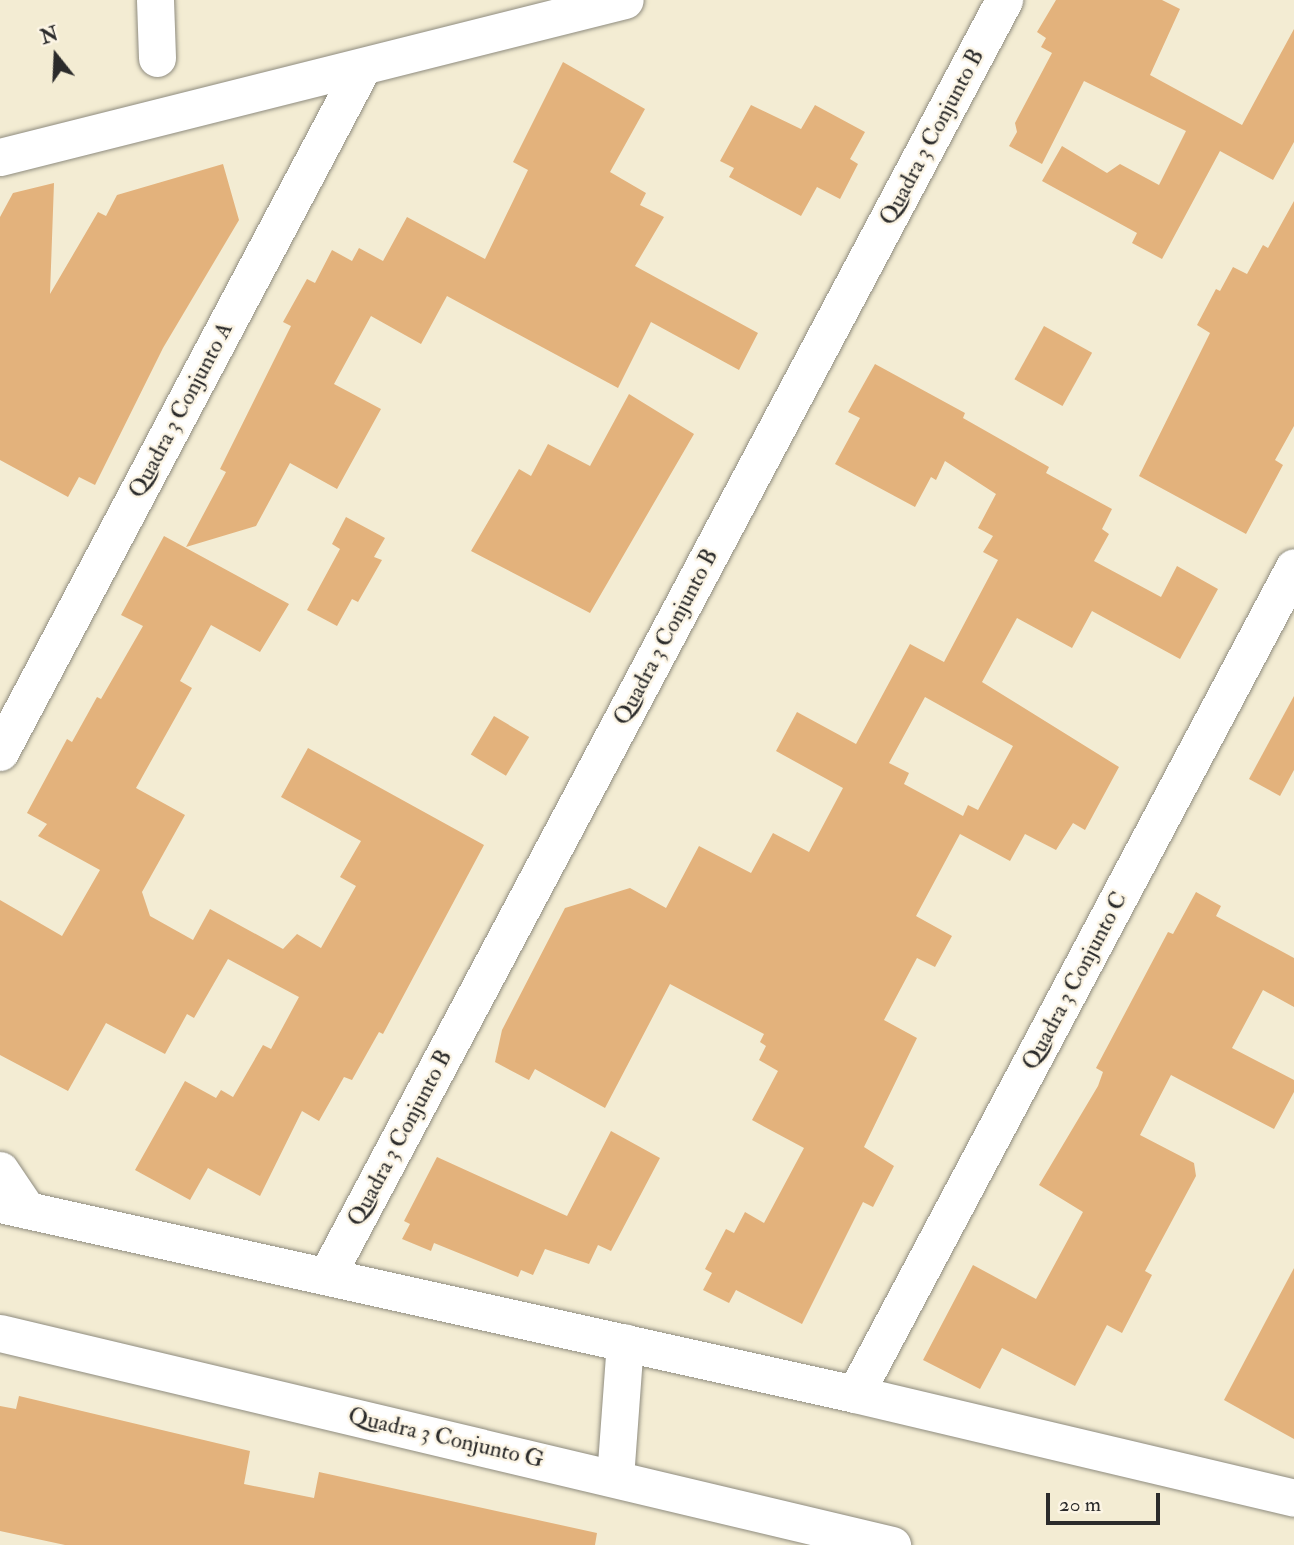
<!DOCTYPE html>
<html>
<head>
<meta charset="utf-8">
<style>
	body { margin:0 }
	#map { position:relative; width:1294px; height:1545px; overflow:hidden; background:#f3ecd3; font-family:"IM FELL Double Pica",serif }
	div>[style] { position:absolute }
	.building>* { inset:0; background:#e3b27c; transform-origin:0 0 }
	.roads { filter:drop-shadow(0 0 2px #8f8c7f) drop-shadow(0 0 2px #8f8c7f) }
	.minor>* { height:37px; margin:-18.5px; padding:0 18.5px; transform-origin:18.5px; border-radius:18.5px; background:#fff }
	span { translate:-50% -50%; white-space:nowrap; text-align:center; line-height:1.15; -webkit-text-stroke:5px #fcf5e5; paint-order:stroke }
	.street-label { font-size:23px; color:#2b2b2b }
	.north { position:absolute; left:21px; top:21px; width:70px; height:70px; -webkit-text-stroke:5px #fcf5e5; paint-order:stroke; rotate:342deg; font-size:19px; font-weight:700; line-height:28px; text-align:center; color:#2b2b2b }
	.north::after { content:''; display:block; margin:auto; width:24px; height:32px; background:#2b2b2b; clip-path:polygon(50% 0,100% 100%,50% 72%,0 100%) }
	.scale { position:absolute; left:1046px; top:1493px; width:114px; height:32px; box-sizing:border-box; border:4px solid #2b2b2b; border-top:0; padding-left:9px; font-size:21px; line-height:24px; white-space:nowrap; color:#2b2b2b; -webkit-text-stroke:5px #fcf5e5; paint-order:stroke }
</style>
</head>
<body>
<div id="map">
	<div class="building">
		<div style="clip-path:polygon(1056px 0,1162px 0,1180px 9px,1150px 75px,1242px 125px,1294px 29px,1294px 142px,1273px 180px,1220px 151px,1162px 259px,1132px 243px,1137px 233px,1042px 181px,1062px 146px,1107px 173px,1120px 164px,1159px 185px,1186px 131px,1084px 81px,1042px 164px,1009px 146px,1017px 132px,1015px 123px,1052px 53px,1041px 47px,1046px 38px,1037px 32px)"></div>
		<div style="clip-path:polygon(563px 62px,645px 109px,610px 172px,646px 193px,640px 205px,664px 217px,635px 266px,758px 333px,739px 370px,651px 322px,618px 388px,447px 296px,421px 344px,371px 316px,334px 384px,381px 409px,337px 489px,290px 463px,256px 526px,186px 547px,226px 472px,220px 469px,291px 326px,283px 322px,307px 279px,315px 283px,332px 250px,352px 261px,359px 248px,383px 261px,407px 217px,485px 259px,528px 170px,513px 162px)"></div>
		<div style="clip-path:polygon(751px 105px,801px 129px,815px 105px,865px 132px,850px 159px,858px 164px,840px 199px,817px 187px,801px 216px,729px 177px,734px 168px,720px 161px)"></div>
		<div style="clip-path:polygon(223px 164px,239px 220px,163px 348px,95px 485px,79px 477px,68px 497px,0 460px,0 217px,13px 193px,54px 183px,50px 294px,98px 212px,106px 216px,117px 195px)"></div>
		<div style="clip-path:polygon(1294px 201px,1294px 426px,1275px 460px,1283px 465px,1246px 534px,1139px 476px,1210px 333px,1197px 325px,1216px 289px,1220px 291px,1233px 267px,1247px 274px,1263px 245px,1268px 248px)"></div>
		<div style="left:1044px;top:326px;width:55px;height:61px;rotate:29deg"></div>
		<div style="clip-path:polygon(evenodd,875px 364px,965px 413px,963px 418px,1049px 467px,1046px 473px,1112px 509px,1102px 529px,1109px 534px,1094px 561px,1161px 597px,1177px 566px,1218px 589px,1180px 659px,1092px 611px,1072px 648px,1017px 618px,982px 682px,1119px 767px,1085px 830px,1073px 823px,1056px 850px,1025px 834px,1010px 861px,960px 834px,916px 916px,952px 936px,935px 967px,917px 958px,884px 1020px,917px 1038px,864px 1147px,894px 1166px,873px 1207px,863px 1202px,802px 1324px,736px 1290px,729px 1303px,703px 1290px,712px 1273px,705px 1269px,726px 1229px,734px 1233px,745px 1212px,764px 1223px,804px 1148px,752px 1120px,778px 1071px,759px 1060px,766px 1046px,760px 1042px,764px 1034px,670px 984px,605px 1108px,535px 1069px,529px 1080px,495px 1062px,502px 1030px,565px 908px,630px 888px,666px 908px,699px 846px,751px 873px,773px 833px,809px 852px,843px 788px,776px 751px,797px 712px,856px 744px,910px 644px,944px 662px,998px 560px,983px 552px,993px 536px,978px 528px,996px 494px,945px 461px,936px 480px,931px 477px,915px 507px,835px 464px,860px 418px,848px 412px,875px 364px,925px 697px,1013px 746px,978px 810px,968px 805px,963px 816px,904px 784px,909px 773px,889px 763px,925px 697px)"></div>
		<div style="clip-path:polygon(629px 394px,694px 434px,590px 613px,471px 551px,519px 469px,531px 476px,548px 444px,590px 466px)"></div>
		<div style="clip-path:polygon(346px 517px,385px 538px,374px 557px,382px 560px,358px 602px,352px 599px,337px 626px,307px 610px,340px 549px,332px 544px)"></div>
		<div style="clip-path:polygon(164px 536px,289px 604px,260px 652px,211px 625px,180px 681px,192px 688px,136px 788px,185px 815px,142px 892px,150px 916px,193px 940px,210px 909px,283px 949px,297px 934px,321px 948px,356px 886px,340px 877px,361px 841px,281px 797px,308px 748px,484px 845px,383px 1034px,379px 1032px,352px 1080px,344px 1077px,319px 1121px,302px 1111px,260px 1196px,208px 1168px,190px 1200px,135px 1170px,185px 1081px,216px 1098px,221px 1090px,233px 1097px,263px 1045px,271px 1049px,299px 997px,228px 959px,194px 1018px,187px 1014px,165px 1054px,106px 1023px,68px 1091px,0 1055px,0 900px,62px 936px,100px 870px,38px 836px,47px 824px,27px 813px,67px 739px,72px 742px,97px 697px,101px 699px,143px 626px,121px 615px)"></div>
		<div style="clip-path:polygon(1294px 696px,1294px 770px,1280px 796px,1249px 779px)"></div>
		<div style="left:494px;top:716px;width:41px;height:45px;rotate:31deg"></div>
		<div style="clip-path:polygon(1196px 892px,1221px 906px,1216px 916px,1294px 958px,1294px 1007px,1263px 990px,1232px 1048px,1294px 1080px,1294px 1092px,1274px 1129px,1171px 1075px,1140px 1135px,1194px 1163px,1196px 1176px,1145px 1271px,1152px 1275px,1122px 1333px,1107px 1325px,1075px 1386px,1002px 1348px,980px 1389px,923px 1360px,973px 1265px,1036px 1299px,1083px 1212px,1039px 1185px,1098px 1086px,1103px 1072px,1096px 1068px,1168px 932px,1173px 934px)"></div>
		<div style="clip-path:polygon(611px 1131px,660px 1158px,611px 1251px,598px 1245px,589px 1264px,545px 1249px,533px 1275px,521px 1270px,518px 1277px,434px 1243px,431px 1251px,402px 1239px,410px 1224px,404px 1221px,437px 1157px,567px 1216px)"></div>
		<div style="clip-path:polygon(1294px 1268px,1294px 1439px,1224px 1400px)"></div>
		<div style="clip-path:polygon(19px 1396px,250px 1451px,244px 1484px,314px 1498px,319px 1472px,597px 1533px,595px 1545px,65px 1545px,0 1531px,0 1406px,16px 1409px)"></div>
	</div>
	<div class="roads">
		<div class="minor">
			<div style="left:155px;top:0;width:58px;rotate:88deg"></div>
			<div style="left:0;top:157px;width:644px;rotate:-14.1deg"></div>
			<div style="left:0;top:752px;width:774px;rotate:-62.11deg"></div>
			<div style="left:0;top:1170px;width:48px;rotate:56deg"></div>
			<div style="left:0;top:1204px;width:876px;rotate:12.53deg"></div>
			<div style="left:855px;top:1394px;width:451px;rotate:13.3deg"></div>
			<div style="left:327px;top:1275px;width:1444px;rotate:-62.03deg"></div>
			<div style="left:0;top:1333px;width:917px;rotate:13.37deg"></div>
			<div style="left:855px;top:1394px;width:936px;rotate:-62.04deg"></div>
			<div style="left:615px;top:1478px;width:136px;rotate:-85.8deg"></div>
		</div>
	</div>
	<div class="street-label">
		<span style="left:932px;top:137px;rotate:-62deg">Quadra 3 Conjunto B</span>
		<span style="left:181px;top:410px;rotate:-62deg">Quadra 3 Conjunto A</span>
		<span style="left:666px;top:637px;rotate:-62deg">Quadra 3 Conjunto B</span>
		<span style="left:1075px;top:981px;rotate:-62deg">Quadra 3 Conjunto C</span>
		<span style="left:400px;top:1138px;rotate:-62deg">Quadra 3 Conjunto B</span>
		<span style="left:446px;top:1438px;rotate:13deg">Quadra 3 Conjunto G</span>
	</div>
	<div class="north">N</div>
	<div class="scale">20 m</div>
</div>
</body>
</html>
